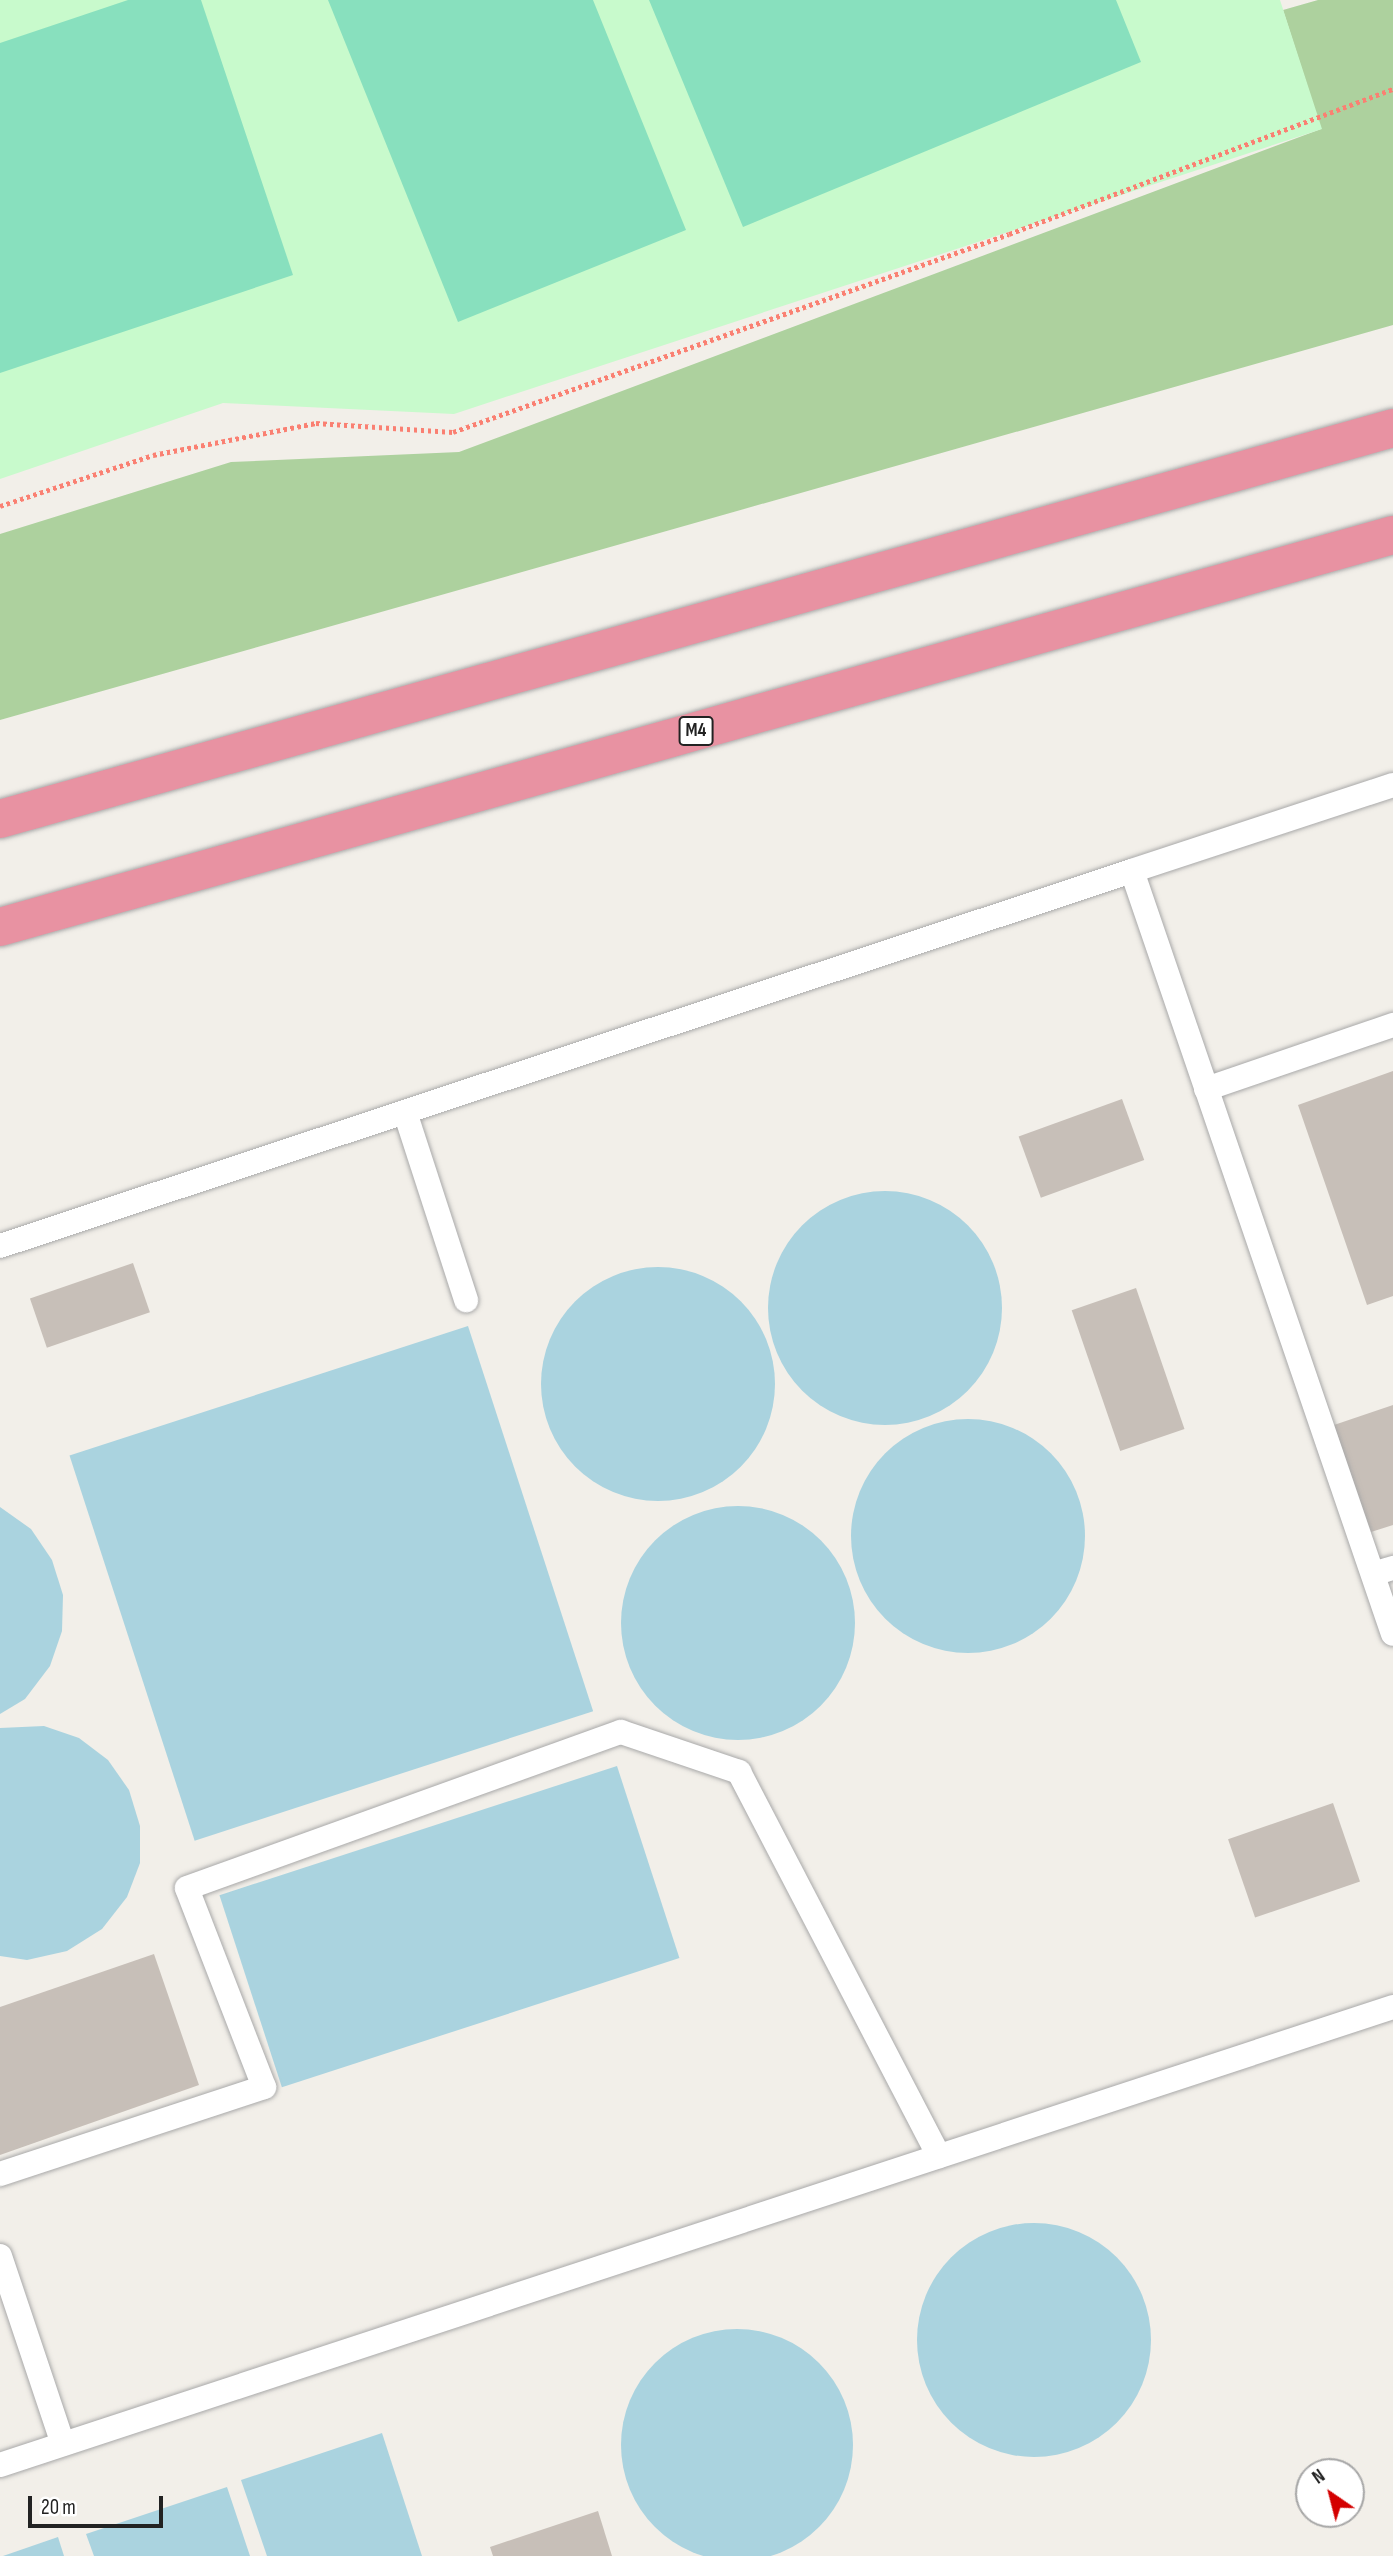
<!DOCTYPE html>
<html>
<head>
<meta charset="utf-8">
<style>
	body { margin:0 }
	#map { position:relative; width:1393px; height:2556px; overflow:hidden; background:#f2efe9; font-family:"Sofia Sans Condensed",sans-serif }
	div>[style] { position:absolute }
	.forest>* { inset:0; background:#add19e }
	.park>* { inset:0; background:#c8facc }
	.pitch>* { inset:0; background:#88e0be }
	.water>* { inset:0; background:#aad3df; transform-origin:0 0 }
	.round { border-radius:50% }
	.building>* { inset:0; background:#c7bfb8; transform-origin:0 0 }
	.path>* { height:4.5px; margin-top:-2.25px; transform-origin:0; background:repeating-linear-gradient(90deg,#fa8072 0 3.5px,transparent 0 7px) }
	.roads { filter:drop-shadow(0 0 2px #a9a9a9) drop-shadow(0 0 2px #a9a9a9) }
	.lane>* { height:24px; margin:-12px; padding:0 12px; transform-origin:12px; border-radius:12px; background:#fff }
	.highway>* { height:38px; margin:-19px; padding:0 19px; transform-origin:19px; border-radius:19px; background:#e892a2 }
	span { translate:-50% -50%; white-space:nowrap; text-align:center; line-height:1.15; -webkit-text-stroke:6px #fff; paint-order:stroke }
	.shield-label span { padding:2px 5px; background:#fff; border:2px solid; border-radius:5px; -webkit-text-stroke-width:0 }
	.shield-label { font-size:19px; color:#222; font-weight:700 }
	.north { position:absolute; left:1295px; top:2458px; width:70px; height:70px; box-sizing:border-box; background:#fff; border:2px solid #a7a7a7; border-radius:50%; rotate:325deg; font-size:19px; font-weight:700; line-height:28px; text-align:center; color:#222 }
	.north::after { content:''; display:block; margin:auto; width:24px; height:32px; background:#d40000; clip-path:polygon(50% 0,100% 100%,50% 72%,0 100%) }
	.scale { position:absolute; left:28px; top:2496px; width:135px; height:32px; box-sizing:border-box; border:4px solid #222; border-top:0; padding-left:9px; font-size:21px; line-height:24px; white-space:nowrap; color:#222; -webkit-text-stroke:5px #fff; paint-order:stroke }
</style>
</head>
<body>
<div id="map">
	<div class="forest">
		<div style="clip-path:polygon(1318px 0,1393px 0,1393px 325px,0 720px,0 534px,231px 462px,459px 452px,1321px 129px,1283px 10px)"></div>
	</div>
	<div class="park">
		<div style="clip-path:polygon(0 0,1280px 0,1322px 129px,454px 414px,223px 403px,0 479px)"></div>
	</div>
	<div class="pitch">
		<div style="clip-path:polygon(128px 0,201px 0,293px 275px,0 373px,0 43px)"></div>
		<div style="clip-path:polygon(328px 0,593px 0,686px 230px,458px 322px)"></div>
		<div style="clip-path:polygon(649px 0,1116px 0,1141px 62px,743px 227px)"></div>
	</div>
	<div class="water">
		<div class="round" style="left:768px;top:1191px;width:234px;height:234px"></div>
		<div class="round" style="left:541px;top:1267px;width:234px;height:234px"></div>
		<div style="left:468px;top:1326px;width:405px;height:419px;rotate:72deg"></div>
		<div class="round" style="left:851px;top:1419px;width:234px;height:234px"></div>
		<div class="round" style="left:621px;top:1506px;width:234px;height:234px"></div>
		<div style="clip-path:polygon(0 1507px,31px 1529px,52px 1560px,63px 1595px,62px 1631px,50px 1666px,25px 1699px,0 1714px)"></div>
		<div style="clip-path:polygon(44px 1726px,79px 1738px,108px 1760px,129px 1790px,140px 1826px,140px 1863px,127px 1897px,102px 1929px,67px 1951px,27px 1960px,0 1956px,0 1728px)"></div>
		<div style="left:617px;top:1766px;width:202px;height:418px;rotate:72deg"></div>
		<div class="round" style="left:917px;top:2223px;width:234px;height:234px"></div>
		<div class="round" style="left:621px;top:2329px;width:232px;height:232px"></div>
		<div style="clip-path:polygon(382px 2433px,422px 2556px,267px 2556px,241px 2480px)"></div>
		<div style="clip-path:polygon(227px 2487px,250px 2556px,94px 2556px,86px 2534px)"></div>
		<div style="clip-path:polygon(58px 2537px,64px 2556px,3px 2556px)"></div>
	</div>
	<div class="building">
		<div style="clip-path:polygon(1393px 1071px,1393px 1296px,1367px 1305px,1298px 1105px)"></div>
		<div style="left:1122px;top:1099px;width:65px;height:110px;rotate:70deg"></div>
		<div style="left:133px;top:1263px;width:52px;height:109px;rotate:71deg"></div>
		<div style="left:1136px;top:1288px;width:149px;height:68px;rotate:71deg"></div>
		<div style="clip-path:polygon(1393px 1405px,1393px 1525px,1371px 1532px,1334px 1425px)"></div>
		<div style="left:1333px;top:1803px;width:83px;height:111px;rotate:71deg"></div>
		<div style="clip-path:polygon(154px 1954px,199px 2085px,0 2155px,0 2007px)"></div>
		<div style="clip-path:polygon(598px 2511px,612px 2556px,493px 2556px,490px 2547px)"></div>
	</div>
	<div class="path">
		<div style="left:0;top:506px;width:161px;rotate:-18.4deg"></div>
		<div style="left:153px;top:455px;width:166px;rotate:-11.1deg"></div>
		<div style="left:316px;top:423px;width:137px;rotate:3.8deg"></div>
		<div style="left:453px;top:432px;width:590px;rotate:-19.6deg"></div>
		<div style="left:1009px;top:234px;width:410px;rotate:-20.7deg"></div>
	</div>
	<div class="roads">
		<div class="lane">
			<div style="left:1393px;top:785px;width:275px;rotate:161.8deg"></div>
			<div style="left:1132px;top:871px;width:806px;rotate:71.12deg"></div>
			<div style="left:1206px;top:1089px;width:198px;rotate:-18.9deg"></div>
			<div style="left:405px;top:1112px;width:198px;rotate:72deg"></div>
			<div style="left:0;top:1246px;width:1192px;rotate:-18.33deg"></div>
			<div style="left:1373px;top:1574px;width:21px;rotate:-17deg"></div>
			<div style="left:0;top:2174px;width:278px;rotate:-18.2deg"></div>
			<div style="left:264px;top:2087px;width:213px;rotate:-111.2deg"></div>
			<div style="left:187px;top:1888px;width:461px;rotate:-19.8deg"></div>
			<div style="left:621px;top:1732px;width:125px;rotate:18.7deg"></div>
			<div style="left:739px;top:1772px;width:433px;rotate:62.5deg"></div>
			<div style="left:0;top:2256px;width:198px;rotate:71.5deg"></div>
			<div style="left:0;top:2465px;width:1466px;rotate:-18.2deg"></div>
		</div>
		<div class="highway">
			<div style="left:0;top:819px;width:1447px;rotate:-15.68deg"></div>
			<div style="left:0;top:927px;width:1447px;rotate:-15.72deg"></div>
		</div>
	</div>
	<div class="shield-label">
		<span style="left:696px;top:731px">M4</span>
	</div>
	<div class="north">N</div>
	<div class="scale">20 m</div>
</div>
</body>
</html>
